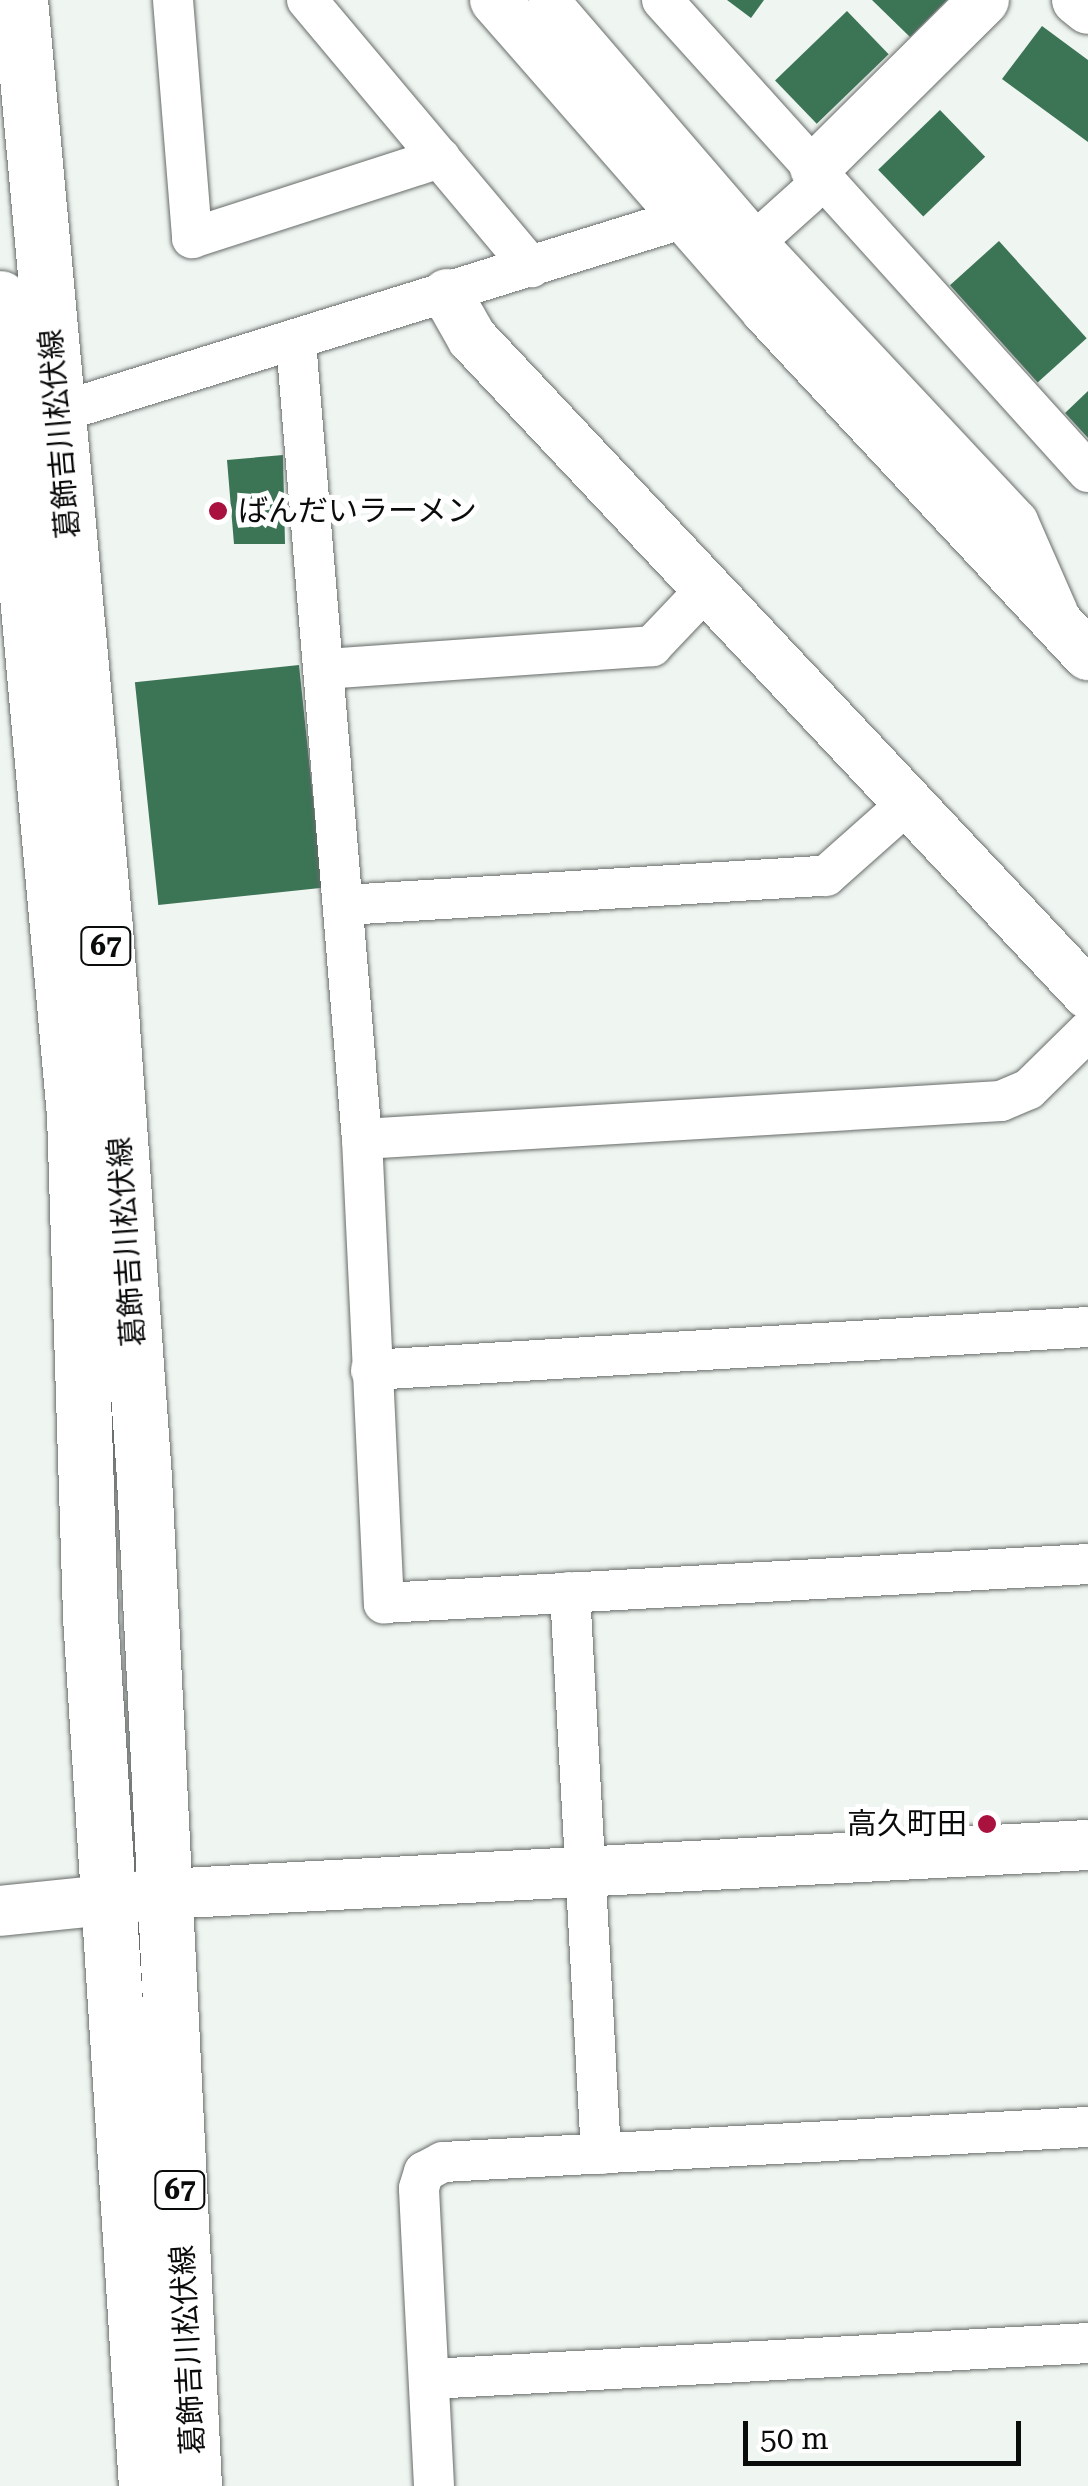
<!DOCTYPE html>
<html>
<head>
<meta charset="utf-8">
<style>
	body { margin:0 }
	#map { position:relative; width:1088px; height:2486px; overflow:hidden; background:#eff5f1; font-family:"Roboto Serif","Noto Sans JP",serif }
	div>[style] { position:absolute }
	.building>* { inset:0; background:#3c7456; transform-origin:0 0 }
	.roads { filter:drop-shadow(0 0 2px #676c69) drop-shadow(0 0 2px #676c69) }
	.minor>* { height:40px; margin:-20px; padding:0 20px; transform-origin:20px; border-radius:20px; background:#fff }
	.tertiary>* { height:50px; margin:-25px; padding:0 25px; transform-origin:25px; border-radius:25px; background:#fff }
	.primary>* { height:55px; margin:-27.5px; padding:0 27.5px; transform-origin:27.5px; border-radius:27.5px; background:#fff }
	.dots>* { width:28px; height:28px; translate:-50% -50%; box-sizing:border-box; border:5px solid #fff; border-radius:50% }
	span { translate:-50% -50%; white-space:nowrap; text-align:center; line-height:1.15; -webkit-text-stroke:10px #fff; paint-order:stroke }
	.shield-label span { padding:2px 8px; background:#fff; border:2px solid; border-radius:8px; -webkit-text-stroke-width:0 }
	.shield-label { font-size:28px; color:#0a0c0b; font-weight:700 }
	.street-label { font-size:30px; color:#0a0c0b }
	.poi-label { font-size:30px; color:#0a0c0b }
	.left { translate:0 -50%; text-align:left }
	.right { translate:-100% -50%; text-align:right }
	.scale { position:absolute; left:743px; top:2421px; width:278px; height:45px; box-sizing:border-box; border:5px solid #0a0c0b; border-top:0; padding-left:12px; font-size:30px; line-height:35px; white-space:nowrap; color:#0a0c0b; -webkit-text-stroke:8px #fff; paint-order:stroke }
</style>
</head>
<body>
<div id="map">
	<div class="building">
		<div style="clip-path:polygon(727px 0,764px 0,751px 18px)"></div>
		<div style="clip-path:polygon(872px 0,947px 0,910px 37px)"></div>
		<div style="left:847px;top:11px;width:60px;height:100px;rotate:46deg"></div>
		<div style="clip-path:polygon(1042px 26px,1088px 60px,1088px 142px,1002px 79px)"></div>
		<div style="left:940px;top:110px;width:65px;height:86px;rotate:46deg"></div>
		<div style="left:999px;top:241px;width:131px;height:66px;rotate:48deg"></div>
		<div style="clip-path:polygon(1088px 391px,1088px 438px,1065px 413px)"></div>
		<div style="clip-path:polygon(283px 455px,285px 544px,234px 544px,227px 460px)"></div>
		<div style="left:299px;top:665px;width:224px;height:165px;rotate:84deg"></div>
	</div>
	<div class="roads">
		<div class="minor">
			<div style="left:173px;top:0;width:239px;rotate:85.4deg"></div>
			<div style="left:192px;top:238px;width:261px;rotate:-17.9deg"></div>
			<div style="left:307px;top:0;width:349px;rotate:50deg"></div>
			<div style="left:549px;top:0;width:318px;rotate:49.3deg"></div>
			<div style="left:756px;top:241px;width:383px;rotate:46.9deg"></div>
			<div style="left:1018px;top:521px;width:99px;rotate:66.3deg"></div>
			<div style="left:662px;top:0;width:636px;rotate:47.93deg"></div>
			<div style="left:756px;top:241px;width:69px;rotate:-42deg"></div>
			<div style="left:296px;top:342px;width:800px;rotate:85.27deg"></div>
			<div style="left:362px;top:1139px;width:465px;rotate:87.3deg"></div>
			<div style="left:384px;top:1603px;width:705px;rotate:-3.17deg"></div>
			<div style="left:60px;top:412px;width:658px;rotate:-17.25deg"></div>
			<div style="left:325px;top:669px;width:328px;rotate:-4deg"></div>
			<div style="left:652px;top:646px;width:79px;rotate:-46.5deg"></div>
			<div style="left:345px;top:905px;width:482px;rotate:-3.5deg"></div>
			<div style="left:826px;top:876px;width:108px;rotate:-41.6deg"></div>
			<div style="left:362px;top:1139px;width:640px;rotate:-3.4deg"></div>
			<div style="left:1001px;top:1101px;width:30px;rotate:-23deg"></div>
			<div style="left:1029px;top:1089px;width:83px;rotate:-44.5deg"></div>
			<div style="left:371px;top:1370px;width:718px;rotate:-3.43deg"></div>
			<div style="left:570px;top:1592px;width:563px;rotate:86.84deg"></div>
			<div style="left:430px;top:2379px;width:659px;rotate:-3.13deg"></div>
			<div style="left:434px;top:2486px;width:298px;rotate:-92.9deg"></div>
			<div style="left:419px;top:2188px;width:17px;rotate:-73deg"></div>
			<div style="left:424px;top:2172px;width:21px;rotate:-28deg"></div>
			<div style="left:443px;top:2162px;width:646px;rotate:-3.11deg"></div>
		</div>
		<div class="tertiary">
			<div style="left:495px;top:0;width:412px;rotate:48.8deg"></div>
			<div style="left:766px;top:310px;width:472px;rotate:47deg"></div>
			<div style="left:1077px;top:0;width:14px;rotate:39deg"></div>
			<div style="left:815px;top:168px;width:238px;rotate:-44.8deg"></div>
			<div style="left:447px;top:294px;width:51px;rotate:60.4deg"></div>
			<div style="left:472px;top:338px;width:900px;rotate:46.8deg"></div>
			<div style="left:0;top:1911px;width:166px;rotate:-5.9deg"></div>
			<div style="left:165px;top:1894px;width:924px;rotate:-3.04deg"></div>
		</div>
		<div class="primary">
			<div style="left:20px;top:0;width:932px;rotate:84.77deg"></div>
			<div style="left:105px;top:928px;width:551px;rotate:85.94deg"></div>
			<div style="left:144px;top:1478px;width:1009px;rotate:87.16deg"></div>
			<div style="left:0;top:298px;width:819px;rotate:84.82deg"></div>
			<div style="left:74px;top:1114px;width:502px;rotate:88.17deg"></div>
			<div style="left:90px;top:1616px;width:872px;rotate:86.32deg"></div>
		</div>
	</div>
	<div class="dots">
		<div style="left:218px;top:511px;background:#a9123e"></div>
		<div style="left:987px;top:1824px;background:#a9123e"></div>
	</div>
	<div class="shield-label">
		<span style="left:106px;top:946px">67</span>
		<span style="left:180px;top:2190px">67</span>
	</div>
	<div class="street-label">
		<span style="left:60px;top:434px;rotate:-95deg">葛飾吉川松伏線</span>
		<span style="left:127px;top:1242px;rotate:-94deg">葛飾吉川松伏線</span>
		<span style="left:188px;top:2350px;rotate:-93deg">葛飾吉川松伏線</span>
	</div>
	<div class="poi-label">
		<span class="left" style="left:238px;top:511px">ばんだいラーメン</span>
		<span class="right" style="left:967px;top:1824px">高久町田</span>
	</div>
	<div class="scale">50 m</div>
</div>
</body>
</html>
